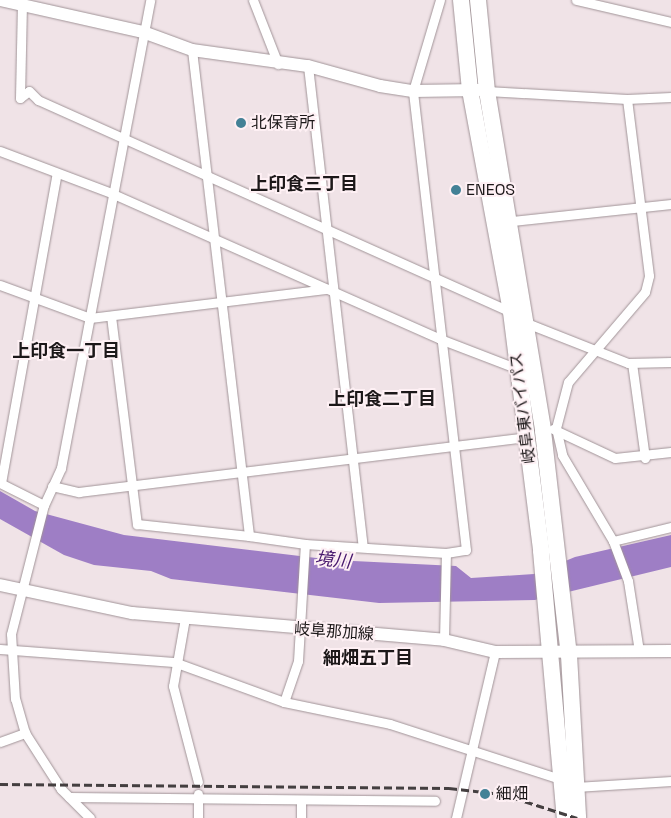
<!DOCTYPE html>
<html>
<head>
<meta charset="utf-8">
<style>
	body { margin:0 }
	#map { position:relative; width:671px; height:818px; overflow:hidden; background:#f0e3e7; font-family:"Space Grotesk","Noto Sans JP",sans-serif }
	div>[style] { position:absolute }
	.water>* { inset:0; background:#9e7ec5 }
	.roads { filter:drop-shadow(0 0 1px #a19498) drop-shadow(0 0 1px #a19498) }
	.street>* { height:9px; margin:-4.5px; padding:0 4.5px; transform-origin:4.5px; border-radius:4.5px; background:#fff }
	.secondary>* { height:12px; margin:-6px; padding:0 6px; transform-origin:6px; border-radius:6px; background:#fff }
	.highway>* { height:16px; margin:-8px; padding:0 8px; transform-origin:8px; border-radius:8px; background:#fff }
	.rail>* { height:2.5px; margin-top:-1.25px; transform-origin:0; background:repeating-linear-gradient(90deg,#443f40 0 8px,transparent 0 12px) }
	.dots>* { width:14px; height:14px; translate:-50% -50%; box-sizing:border-box; border:2px solid #fef0f4; border-radius:50% }
	span { translate:-50% -50%; white-space:nowrap; text-align:center; line-height:1.15; -webkit-text-stroke:4px #fef0f4; paint-order:stroke }
	.poi-label { font-size:16px; color:#1c1819 }
	.left { translate:0 -50%; text-align:left }
	.street-label { font-size:16px; color:#1c1819 }
	.neighbourhood-label { font-size:18px; color:#1c1819; font-weight:700 }
	.water-label { font-size:18px; color:#45166c; font-style:italic }
</style>
</head>
<body>
<div id="map">
	<div class="water">
		<div style="clip-path:polygon(0 491px,35px 511px,124px 535px,333px 560px,456px 566px,471px 578px,534px 574px,575px 557px,671px 535px,671px 567px,535px 600px,379px 603px,171px 579px,151px 571px,94px 565px,64px 555px,0 519px)"></div>
	</div>
	<div class="roads">
		<div class="street">
			<div style="left:253px;top:0;width:69px;rotate:68.7deg"></div>
			<div style="left:576px;top:0;width:98px;rotate:13deg"></div>
			<div style="left:192px;top:50px;width:489px;rotate:83.3deg"></div>
			<div style="left:249px;top:536px;width:57px;rotate:8.1deg"></div>
			<div style="left:305px;top:544px;width:141px;rotate:3.7deg"></div>
			<div style="left:446px;top:553px;width:20px;rotate:-9deg"></div>
			<div style="left:466px;top:550px;width:462px;rotate:-96.6deg"></div>
			<div style="left:413px;top:91px;width:95px;rotate:-73.5deg"></div>
			<div style="left:308px;top:66px;width:484px;rotate:83.5deg"></div>
			<div style="left:487px;top:91px;width:140px;rotate:3.3deg"></div>
			<div style="left:627px;top:99px;width:44px;rotate:-2.6deg"></div>
			<div style="left:20px;top:98px;width:11px;rotate:-38deg"></div>
			<div style="left:29px;top:91px;width:13px;rotate:45deg"></div>
			<div style="left:38px;top:100px;width:518px;rotate:24.14deg"></div>
			<div style="left:20px;top:98px;width:98px;rotate:-88.8deg"></div>
			<div style="left:627px;top:99px;width:178px;rotate:82.9deg"></div>
			<div style="left:649px;top:276px;width:16px;rotate:104deg"></div>
			<div style="left:645px;top:292px;width:118px;rotate:130.5deg"></div>
			<div style="left:568px;top:382px;width:48px;rotate:104.6deg"></div>
			<div style="left:556px;top:428px;width:28px;rotate:77deg"></div>
			<div style="left:562px;top:455px;width:100px;rotate:59.3deg"></div>
			<div style="left:613px;top:541px;width:43px;rotate:69.4deg"></div>
			<div style="left:628px;top:581px;width:71px;rotate:81.1deg"></div>
			<div style="left:0;top:151px;width:119px;rotate:20.7deg"></div>
			<div style="left:111px;top:193px;width:360px;rotate:23.9deg"></div>
			<div style="left:440px;top:339px;width:84px;rotate:21deg"></div>
			<div style="left:512px;top:221px;width:160px;rotate:-6.1deg"></div>
			<div style="left:0;top:285px;width:96px;rotate:20.1deg"></div>
			<div style="left:90px;top:318px;width:239px;rotate:-7deg"></div>
			<div style="left:111px;top:316px;width:210px;rotate:82.9deg"></div>
			<div style="left:137px;top:524px;width:113px;rotate:6.1deg"></div>
			<div style="left:529px;top:324px;width:106px;rotate:21.5deg"></div>
			<div style="left:628px;top:363px;width:43px;rotate:-1.3deg"></div>
			<div style="left:632px;top:363px;width:96px;rotate:82.2deg"></div>
			<div style="left:553px;top:429px;width:68px;rotate:25.1deg"></div>
			<div style="left:615px;top:458px;width:56px;rotate:-6.1deg"></div>
			<div style="left:0;top:483px;width:49px;rotate:26.6deg"></div>
			<div style="left:1px;top:483px;width:315px;rotate:-79.8deg"></div>
			<div style="left:52px;top:486px;width:28px;rotate:13deg"></div>
			<div style="left:79px;top:492px;width:450px;rotate:-7deg"></div>
			<div style="left:613px;top:541px;width:60px;rotate:-13.6deg"></div>
			<div style="left:185px;top:618px;width:69px;rotate:100deg"></div>
			<div style="left:173px;top:686px;width:99px;rotate:75.4deg"></div>
			<div style="left:444px;top:640px;width:87px;rotate:-88.7deg"></div>
			<div style="left:0;top:649px;width:174px;rotate:4.3deg"></div>
			<div style="left:174px;top:662px;width:117px;rotate:20deg"></div>
			<div style="left:284px;top:702px;width:108px;rotate:11.7deg"></div>
			<div style="left:390px;top:724px;width:182px;rotate:17.9deg"></div>
			<div style="left:284px;top:702px;width:43px;rotate:-71.1deg"></div>
			<div style="left:298px;top:661px;width:117px;rotate:-86.6deg"></div>
			<div style="left:0;top:742px;width:27px;rotate:-20deg"></div>
			<div style="left:576px;top:787px;width:95px;rotate:-3.6deg"></div>
			<div style="left:198px;top:794px;width:24px;rotate:90deg"></div>
			<div style="left:69px;top:797px;width:366px;rotate:0.6deg"></div>
			<div style="left:301px;top:802px;width:16px;rotate:90deg"></div>
			<div style="left:90px;top:818px;width:41px;rotate:-135deg"></div>
			<div style="left:61px;top:789px;width:67px;rotate:-122.7deg"></div>
			<div style="left:25px;top:733px;width:35px;rotate:-106deg"></div>
			<div style="left:15px;top:699px;width:65px;rotate:-93.5deg"></div>
			<div style="left:11px;top:634px;width:133px;rotate:-75.7deg"></div>
			<div style="left:44px;top:505px;width:41px;rotate:-65.3deg"></div>
			<div style="left:61px;top:468px;width:476px;rotate:-79.2deg"></div>
			<div style="left:456px;top:818px;width:171px;rotate:-76.8deg"></div>
		</div>
		<div class="secondary">
			<div style="left:0;top:0;width:147px;rotate:12.6deg"></div>
			<div style="left:143px;top:32px;width:52px;rotate:20.2deg"></div>
			<div style="left:192px;top:50px;width:117px;rotate:7.9deg"></div>
			<div style="left:308px;top:66px;width:75px;rotate:15.5deg"></div>
			<div style="left:380px;top:86px;width:33px;rotate:9deg"></div>
			<div style="left:413px;top:91px;width:66px;rotate:-0.9deg"></div>
			<div style="left:0;top:585px;width:135px;rotate:12deg"></div>
			<div style="left:132px;top:613px;width:313px;rotate:4.9deg"></div>
			<div style="left:444px;top:640px;width:52px;rotate:13.2deg"></div>
			<div style="left:495px;top:652px;width:176px;rotate:-0.3deg"></div>
		</div>
		<div class="highway">
			<div style="left:461px;top:0;width:90px;rotate:84.3deg"></div>
			<div style="left:470px;top:90px;width:226px;rotate:79.5deg"></div>
			<div style="left:511px;top:312px;width:241px;rotate:82.8deg"></div>
			<div style="left:541px;top:551px;width:268px;rotate:84.9deg"></div>
			<div style="left:478px;top:0;width:91px;rotate:84.4deg"></div>
			<div style="left:487px;top:91px;width:345px;rotate:80.6deg"></div>
			<div style="left:543px;top:431px;width:226px;rotate:83.4deg"></div>
			<div style="left:569px;top:655px;width:163px;rotate:86.8deg"></div>
		</div>
	</div>
	<div class="rail">
		<div style="left:0;top:784px;width:449px;rotate:0.5deg"></div>
		<div style="left:449px;top:788px;width:53px;rotate:6.5deg"></div>
		<div style="left:502px;top:794px;width:79px;rotate:17.7deg"></div>
	</div>
	<div class="dots">
		<div style="left:241px;top:123px;background:#438196"></div>
		<div style="left:456px;top:190px;background:#438196"></div>
		<div style="left:485px;top:794px;background:#438196"></div>
	</div>
	<div class="poi-label">
		<span class="left" style="left:251px;top:123px">北保育所</span>
		<span class="left" style="left:466px;top:190px">ENEOS</span>
		<span class="left" style="left:496px;top:794px">細畑</span>
	</div>
	<div class="street-label">
		<span style="left:523px;top:408px;rotate:-97deg">岐阜東バイパス</span>
		<span style="left:334px;top:632px;rotate:4deg">岐阜那加線</span>
	</div>
	<div class="neighbourhood-label">
		<span style="left:304px;top:184px">上印食三丁目</span>
		<span style="left:66px;top:351px">上印食一丁目</span>
		<span style="left:382px;top:399px">上印食二丁目</span>
		<span style="left:368px;top:658px">細畑五丁目</span>
	</div>
	<div class="water-label">
		<span style="left:333px;top:560px;rotate:6deg">境川</span>
	</div>
</div>
</body>
</html>
